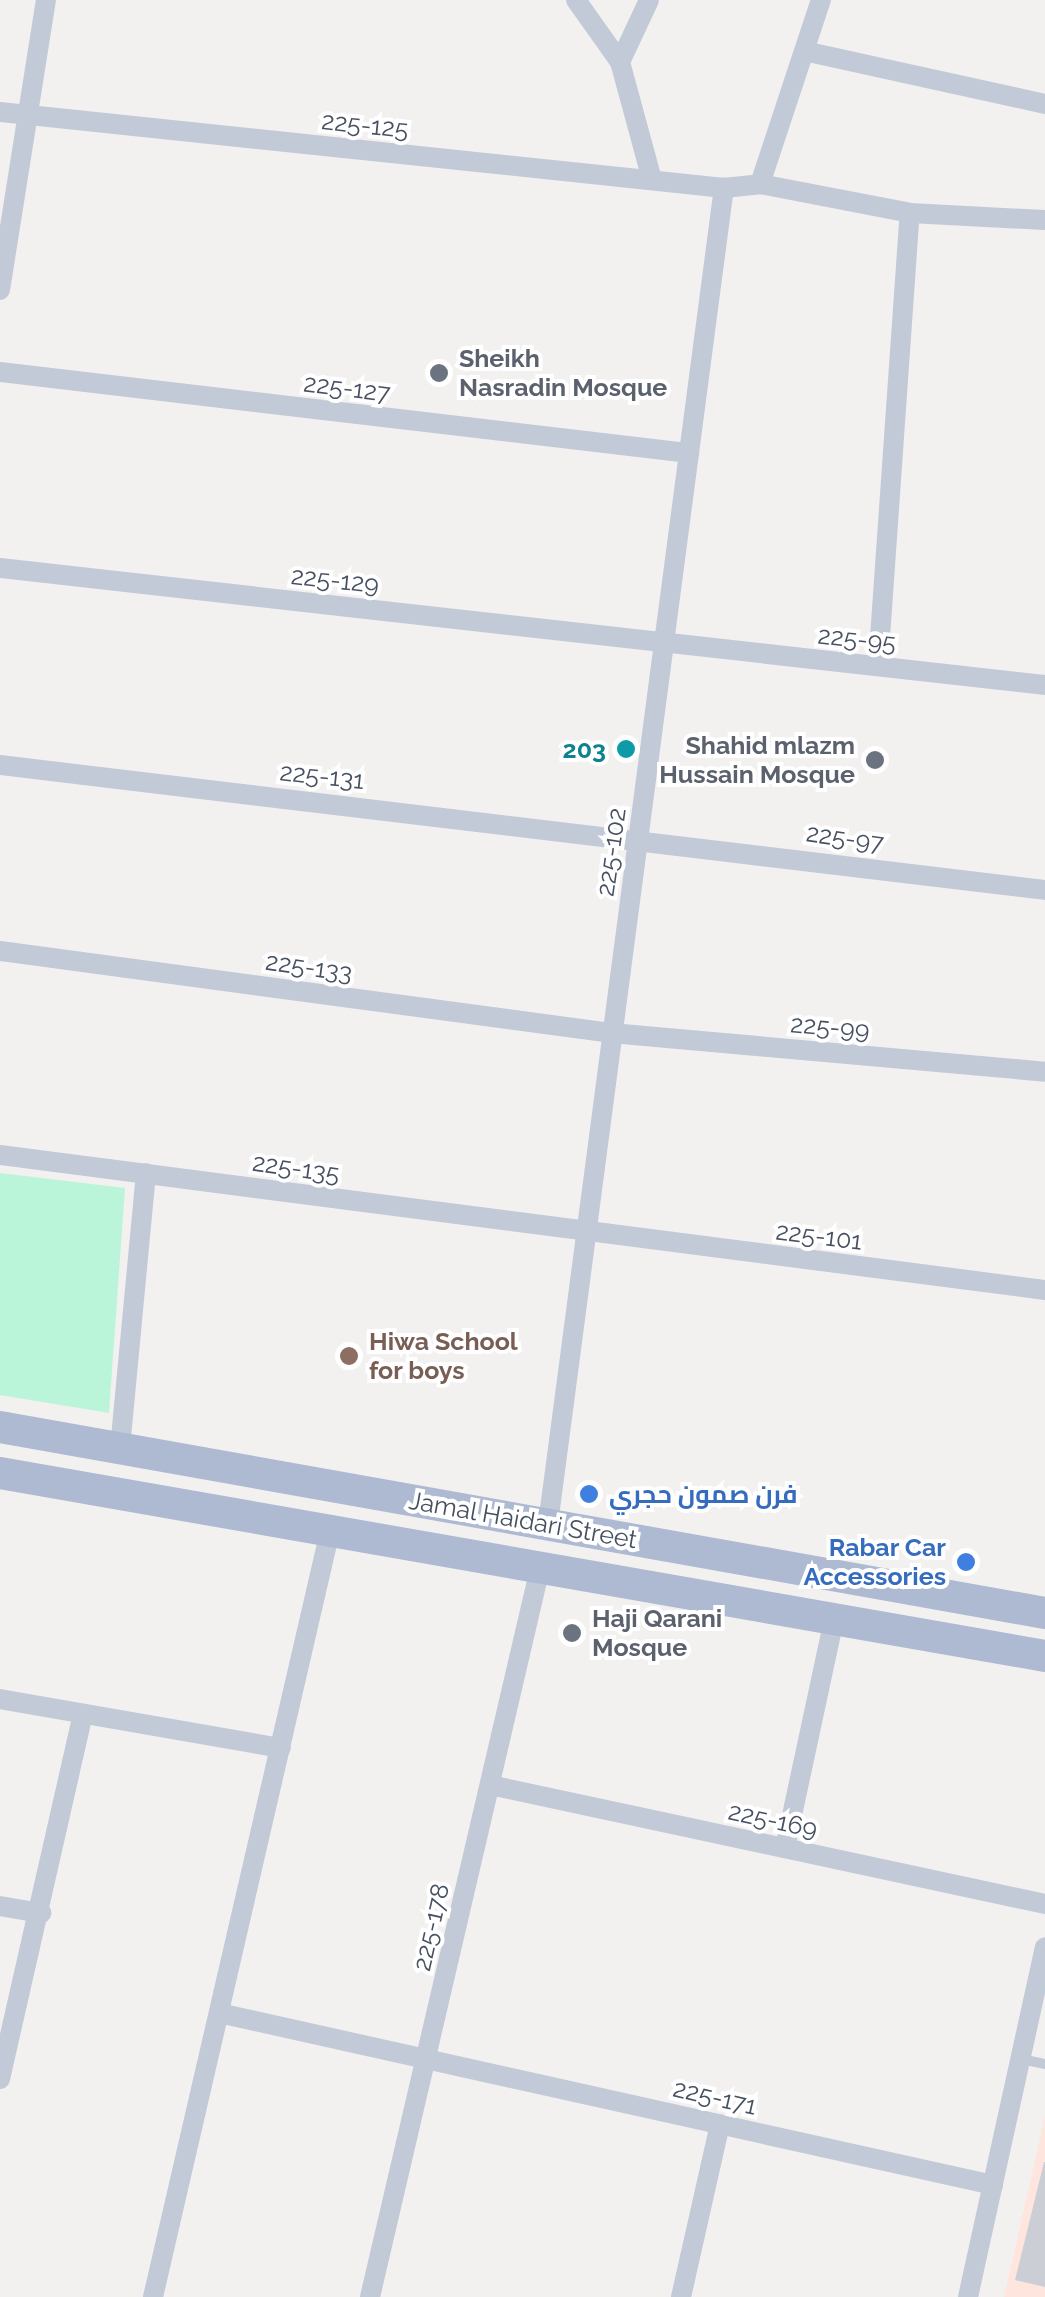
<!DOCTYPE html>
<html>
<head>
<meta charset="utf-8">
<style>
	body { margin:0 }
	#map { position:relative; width:1045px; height:2297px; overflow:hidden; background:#f3f0f0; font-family:Raleway,Cairo,sans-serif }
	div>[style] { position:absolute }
	.medical>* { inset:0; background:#fee6df }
	.green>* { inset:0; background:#baf5da }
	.building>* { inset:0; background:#ccced6 }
	.lane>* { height:10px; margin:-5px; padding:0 5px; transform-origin:5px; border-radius:5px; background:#c2cad7 }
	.street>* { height:20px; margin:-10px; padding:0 10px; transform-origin:10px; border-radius:10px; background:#c2cad7 }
	.primary>* { height:32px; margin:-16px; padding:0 16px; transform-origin:16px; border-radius:16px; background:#adbad2 }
	.dots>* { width:28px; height:28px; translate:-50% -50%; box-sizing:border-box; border:5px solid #fff; border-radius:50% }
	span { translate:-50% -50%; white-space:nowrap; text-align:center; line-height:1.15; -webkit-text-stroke:8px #fff; paint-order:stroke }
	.street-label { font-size:25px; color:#465060 }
	.worship-label { font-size:25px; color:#5b616d; font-weight:700 }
	.left { translate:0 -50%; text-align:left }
	.right { translate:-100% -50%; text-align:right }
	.culture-label { font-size:25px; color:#0d838f; font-weight:700 }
	.education-label { font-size:25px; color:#785e54; font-weight:700 }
	.shop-label { font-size:25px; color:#366cbe; font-weight:700 }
</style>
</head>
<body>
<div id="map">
	<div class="medical">
		<div style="clip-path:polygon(1045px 2116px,1045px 2297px,1004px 2297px)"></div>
	</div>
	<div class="green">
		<div style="clip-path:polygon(0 1173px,125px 1188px,109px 1413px,0 1395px)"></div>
	</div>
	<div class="building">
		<div style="clip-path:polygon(1044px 2162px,1045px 2162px,1045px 2287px,1015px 2280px)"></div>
	</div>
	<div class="lane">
		<div style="left:1021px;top:2059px;width:25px;rotate:12deg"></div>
	</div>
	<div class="street">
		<div style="left:576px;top:0;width:76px;rotate:54.6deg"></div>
		<div style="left:620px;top:62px;width:122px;rotate:74.8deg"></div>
		<div style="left:804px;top:51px;width:247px;rotate:12.4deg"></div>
		<div style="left:620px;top:62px;width:68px;rotate:-64.9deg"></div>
		<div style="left:0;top:112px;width:728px;rotate:5.99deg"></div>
		<div style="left:724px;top:188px;width:36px;rotate:-6deg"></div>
		<div style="left:760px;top:184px;width:153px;rotate:10.9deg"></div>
		<div style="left:910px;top:213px;width:135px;rotate:3deg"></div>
		<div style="left:760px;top:184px;width:194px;rotate:-71.7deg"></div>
		<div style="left:0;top:290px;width:294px;rotate:-81deg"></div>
		<div style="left:0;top:372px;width:694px;rotate:6.71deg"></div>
		<div style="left:0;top:568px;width:1052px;rotate:6.39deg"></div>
		<div style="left:878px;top:666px;width:454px;rotate:-86deg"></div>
		<div style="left:0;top:765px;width:1052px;rotate:6.82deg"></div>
		<div style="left:0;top:951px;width:616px;rotate:7.64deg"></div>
		<div style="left:611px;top:1033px;width:436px;rotate:5.1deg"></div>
		<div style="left:0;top:1155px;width:1054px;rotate:7.36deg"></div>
		<div style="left:120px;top:1448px;width:276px;rotate:-84.6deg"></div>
		<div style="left:548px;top:1524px;width:1348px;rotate:-82.5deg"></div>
		<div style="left:0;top:1699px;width:285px;rotate:9.9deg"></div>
		<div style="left:490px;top:1785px;width:568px;rotate:12.1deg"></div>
		<div style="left:785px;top:1848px;width:234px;rotate:-77.9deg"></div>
		<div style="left:0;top:1906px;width:42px;rotate:9.7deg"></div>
		<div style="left:219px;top:2013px;width:793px;rotate:12.53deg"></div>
		<div style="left:0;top:2079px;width:374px;rotate:-77.2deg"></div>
		<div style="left:153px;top:2297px;width:786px;rotate:-76.99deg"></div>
		<div style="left:370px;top:2297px;width:749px;rotate:-76.87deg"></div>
		<div style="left:681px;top:2297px;width:177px;rotate:-77.3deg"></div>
		<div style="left:968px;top:2297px;width:358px;rotate:-77.6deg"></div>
	</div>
	<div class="primary">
		<div style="left:0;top:1427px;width:1061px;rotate:10.09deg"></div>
		<div style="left:0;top:1473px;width:1061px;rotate:9.93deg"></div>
	</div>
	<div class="dots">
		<div style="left:439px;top:373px;background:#6b7280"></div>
		<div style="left:626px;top:749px;background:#0f9aa8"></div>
		<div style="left:875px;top:760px;background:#6b7280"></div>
		<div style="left:349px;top:1356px;background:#8d6e63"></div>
		<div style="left:589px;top:1494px;background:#3f7fe0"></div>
		<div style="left:966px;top:1562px;background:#3f7fe0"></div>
		<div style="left:572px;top:1633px;background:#6b7280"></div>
	</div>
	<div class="street-label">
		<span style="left:365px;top:125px;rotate:6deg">225-125</span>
		<span style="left:347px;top:388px;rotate:7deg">225-127</span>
		<span style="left:335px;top:580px;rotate:6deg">225-129</span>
		<span style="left:857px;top:639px;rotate:6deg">225-95</span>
		<span style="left:322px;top:776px;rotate:6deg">225-131</span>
		<span style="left:845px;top:838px;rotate:8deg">225-97</span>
		<span style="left:611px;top:852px;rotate:-82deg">225-102</span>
		<span style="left:309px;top:967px;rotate:8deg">225-133</span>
		<span style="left:830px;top:1027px;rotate:5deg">225-99</span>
		<span style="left:296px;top:1168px;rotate:8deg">225-135</span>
		<span style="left:819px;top:1236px;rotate:7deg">225-101</span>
		<span style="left:523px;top:1520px;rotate:10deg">Jamal Haidari Street</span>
		<span style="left:773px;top:1820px;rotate:12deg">225-169</span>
		<span style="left:431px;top:1927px;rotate:-77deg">225-178</span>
		<span style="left:715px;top:2097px;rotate:13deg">225-171</span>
	</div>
	<div class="worship-label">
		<span class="left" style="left:459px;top:373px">Sheikh<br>Nasradin Mosque</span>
		<span class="right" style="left:855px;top:760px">Shahid mlazm<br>Hussain Mosque</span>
		<span class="left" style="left:592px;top:1633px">Haji Qarani<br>Mosque</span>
	</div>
	<div class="culture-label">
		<span class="right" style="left:606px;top:749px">203</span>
	</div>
	<div class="education-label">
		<span class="left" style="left:369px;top:1356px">Hiwa School<br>for boys</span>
	</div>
	<div class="shop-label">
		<span class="left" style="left:609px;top:1494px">فرن صمون حجري</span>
		<span class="right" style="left:946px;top:1562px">Rabar Car<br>Accessories</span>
	</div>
</div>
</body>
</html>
